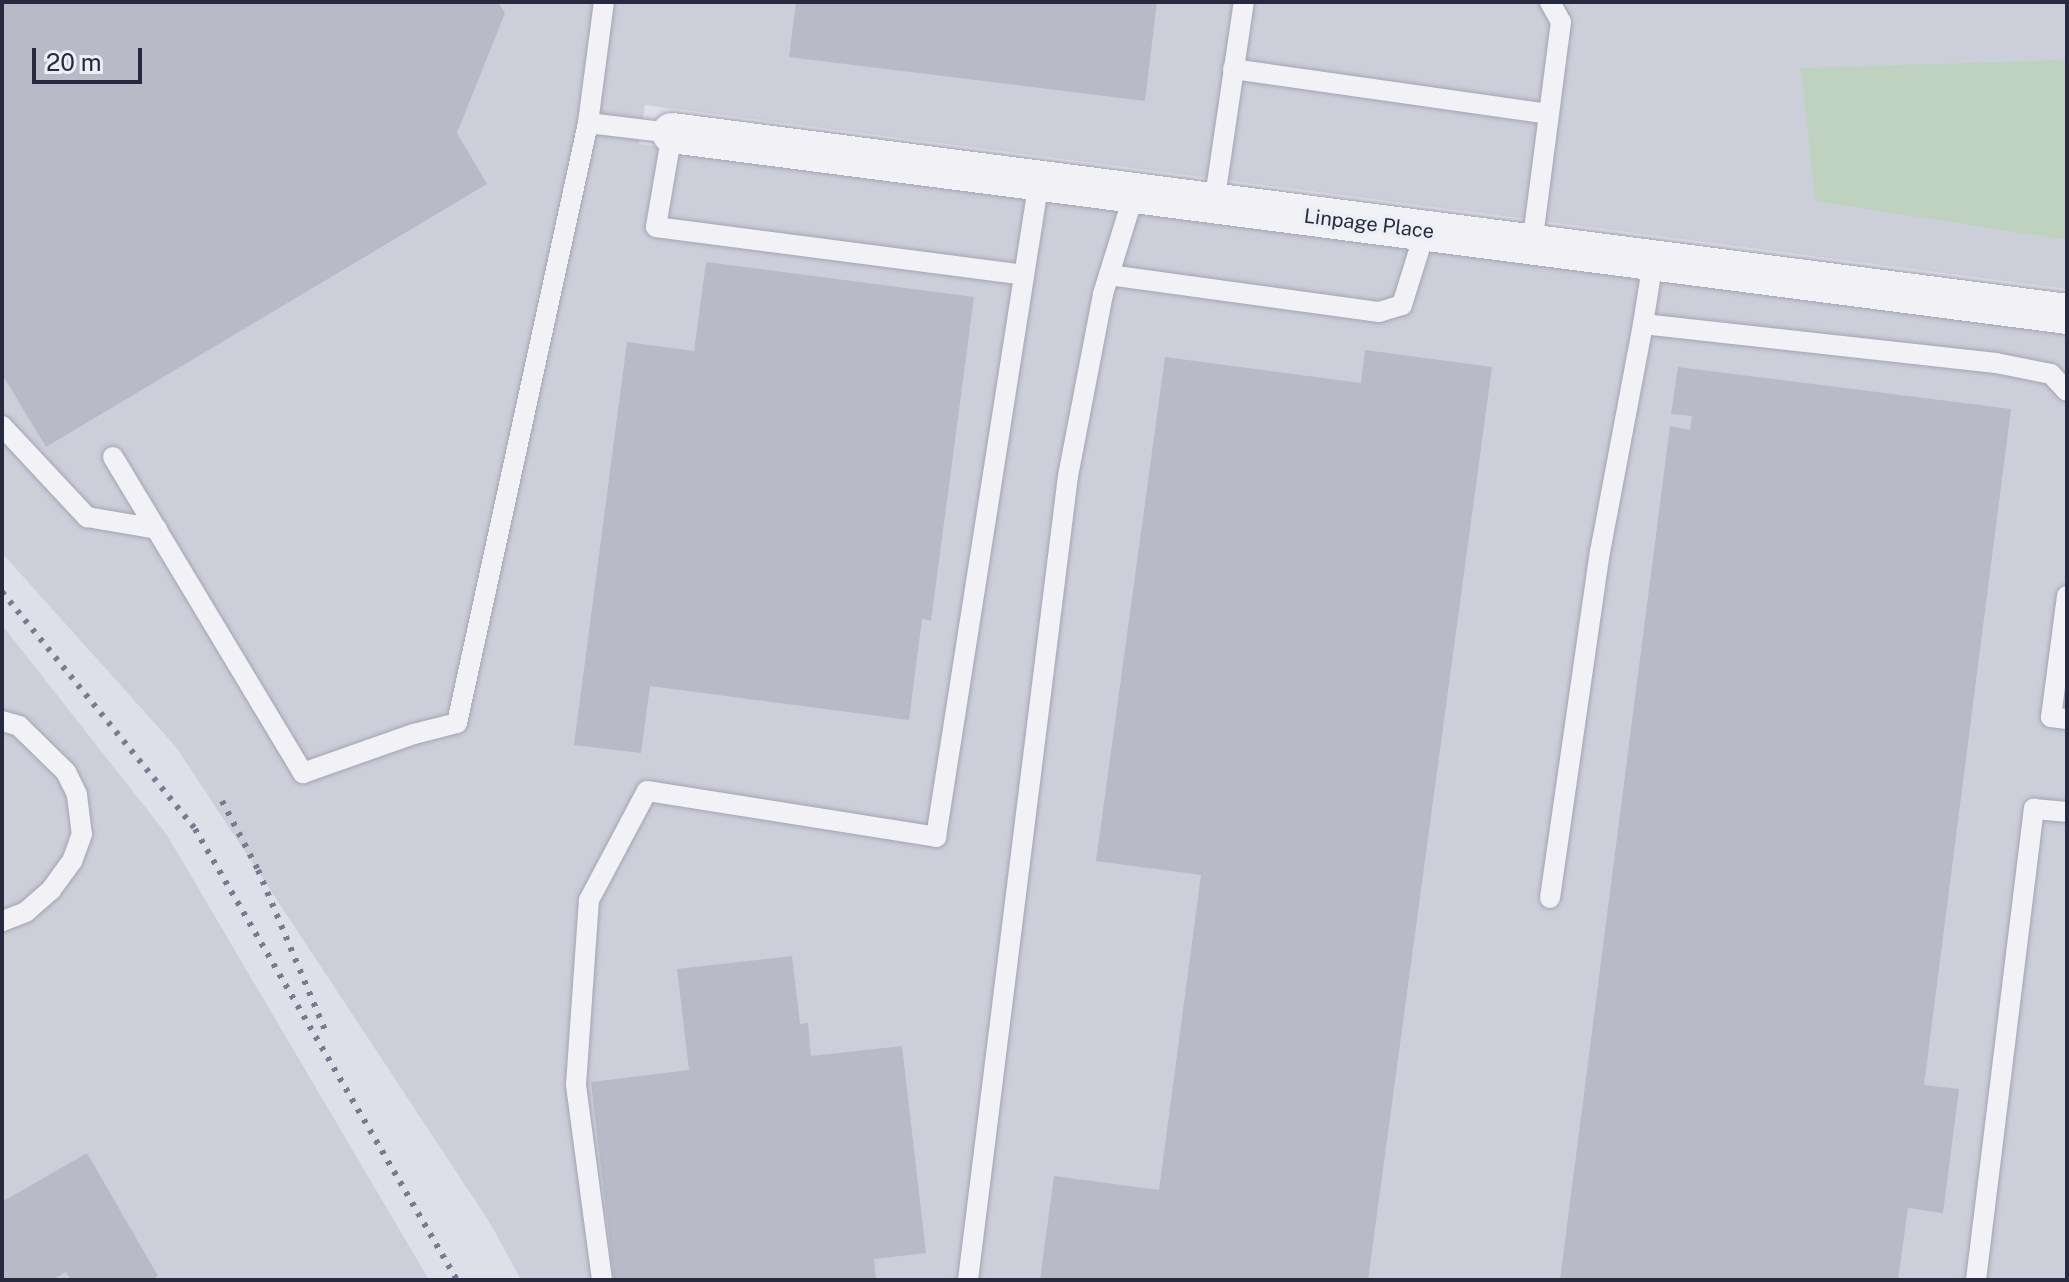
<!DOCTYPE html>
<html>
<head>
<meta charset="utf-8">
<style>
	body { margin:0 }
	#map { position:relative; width:2069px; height:1282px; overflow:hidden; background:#dedfe8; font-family:"Public Sans",sans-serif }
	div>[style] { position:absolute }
	.built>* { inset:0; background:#ccceda }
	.green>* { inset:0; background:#bfd2bf }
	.building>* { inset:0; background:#b8bac8 }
	.roads { filter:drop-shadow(0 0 2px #a3a5b2) drop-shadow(0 0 2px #a3a5b2) }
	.service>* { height:20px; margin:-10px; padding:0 10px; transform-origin:10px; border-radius:10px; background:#f1f1f6 }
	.minor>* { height:40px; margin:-20px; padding:0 20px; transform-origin:20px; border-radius:20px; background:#f1f1f6 }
	.rail>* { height:6px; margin-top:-3px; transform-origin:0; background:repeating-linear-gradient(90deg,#777b92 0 4px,transparent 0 12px) }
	span { translate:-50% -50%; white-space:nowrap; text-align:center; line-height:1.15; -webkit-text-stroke:7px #edeff6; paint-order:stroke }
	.street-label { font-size:20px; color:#272a3f }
	.frame { position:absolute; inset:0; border:4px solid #272a3f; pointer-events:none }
	.scale { position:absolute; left:32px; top:48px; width:110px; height:36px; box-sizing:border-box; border:4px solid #272a3f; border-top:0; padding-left:10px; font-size:24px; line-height:28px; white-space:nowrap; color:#272a3f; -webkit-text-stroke:6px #edeff6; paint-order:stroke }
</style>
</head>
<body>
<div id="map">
	<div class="built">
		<div style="clip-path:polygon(2px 2px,2067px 2px,2067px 289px,645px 105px,639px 144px,2067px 334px,2067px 1280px,521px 1280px,490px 1223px,176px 747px,2px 553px)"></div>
		<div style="clip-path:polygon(2px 625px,167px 835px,429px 1280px,2px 1280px)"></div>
	</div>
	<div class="green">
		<div style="clip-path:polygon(2067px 60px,2067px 240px,1815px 201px,1801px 68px)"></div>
	</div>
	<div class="building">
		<div style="clip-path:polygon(2px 2px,498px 2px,505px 13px,457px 133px,487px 184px,46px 447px,2px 374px)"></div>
		<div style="clip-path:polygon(796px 2px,1157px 2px,1145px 101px,789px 57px)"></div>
		<div style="clip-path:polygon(706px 262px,974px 297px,931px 621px,922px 619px,909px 720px,650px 686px,641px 753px,574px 745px,627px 342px,694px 351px)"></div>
		<div style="clip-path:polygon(1365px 350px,1492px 367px,1368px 1280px,1040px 1280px,1054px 1176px,1159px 1190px,1201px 875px,1096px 861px,1165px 357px,1361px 383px)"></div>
		<div style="clip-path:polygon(1678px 367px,2011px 409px,1924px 1085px,1959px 1089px,1943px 1213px,1908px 1208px,1898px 1280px,1560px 1280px,1670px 426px,1690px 430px,1692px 416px,1671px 414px)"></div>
		<div style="clip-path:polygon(792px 956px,800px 1024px,808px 1023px,811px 1056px,902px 1046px,926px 1253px,874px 1259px,876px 1280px,614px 1280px,591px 1082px,689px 1070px,677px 969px)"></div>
		<div style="clip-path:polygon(87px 1153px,158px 1276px,151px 1280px,71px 1280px,66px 1272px,52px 1280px,2px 1280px,2px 1202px)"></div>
	</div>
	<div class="roads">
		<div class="service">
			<div style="left:1233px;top:69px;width:319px;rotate:8.1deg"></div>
			<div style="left:588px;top:123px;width:122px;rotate:-82.5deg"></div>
			<div style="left:1214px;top:204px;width:204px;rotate:-81.6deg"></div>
			<div style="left:1532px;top:245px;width:225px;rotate:-82.6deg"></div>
			<div style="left:1561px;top:22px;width:23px;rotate:-119deg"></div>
			<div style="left:1653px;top:261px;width:64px;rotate:99deg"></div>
			<div style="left:1643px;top:324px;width:355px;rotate:6.3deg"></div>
			<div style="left:1996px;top:363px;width:56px;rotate:11.3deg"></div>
			<div style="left:2051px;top:374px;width:23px;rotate:47deg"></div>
			<div style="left:1109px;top:275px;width:273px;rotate:7.8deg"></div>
			<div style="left:1379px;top:312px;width:24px;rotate:-17deg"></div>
			<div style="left:1402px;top:305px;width:77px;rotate:-72.7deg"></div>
			<div style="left:2px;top:426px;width:125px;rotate:47deg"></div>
			<div style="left:87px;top:517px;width:71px;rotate:9.7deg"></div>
			<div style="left:113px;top:457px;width:369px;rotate:59deg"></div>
			<div style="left:303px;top:773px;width:118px;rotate:-19.4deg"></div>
			<div style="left:414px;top:734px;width:44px;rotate:-14.3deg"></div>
			<div style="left:457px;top:723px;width:614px;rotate:-77.68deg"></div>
			<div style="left:588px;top:123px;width:85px;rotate:6.8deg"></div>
			<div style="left:672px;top:133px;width:95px;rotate:99.7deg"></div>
			<div style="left:656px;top:227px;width:371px;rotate:7.4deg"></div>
			<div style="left:2067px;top:596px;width:122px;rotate:97.5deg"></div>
			<div style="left:2051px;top:717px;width:16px;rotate:7deg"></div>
			<div style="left:2px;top:721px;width:18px;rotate:16deg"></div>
			<div style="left:19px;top:726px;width:66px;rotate:44.4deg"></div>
			<div style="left:66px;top:772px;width:25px;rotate:64deg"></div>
			<div style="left:77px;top:795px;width:39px;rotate:83deg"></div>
			<div style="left:82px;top:834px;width:29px;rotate:110deg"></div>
			<div style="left:72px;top:861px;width:36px;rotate:126deg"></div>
			<div style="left:51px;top:890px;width:33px;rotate:139deg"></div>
			<div style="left:26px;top:912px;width:26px;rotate:159deg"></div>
			<div style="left:1550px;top:898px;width:350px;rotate:-81.8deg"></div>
			<div style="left:1600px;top:552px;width:232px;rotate:-79.3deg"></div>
			<div style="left:602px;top:1280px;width:197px;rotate:-97.6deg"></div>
			<div style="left:576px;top:1085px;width:185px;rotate:-86deg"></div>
			<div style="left:589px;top:900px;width:123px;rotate:-62deg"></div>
			<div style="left:647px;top:791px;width:293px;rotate:9deg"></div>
			<div style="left:936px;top:837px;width:664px;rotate:-81.08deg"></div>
			<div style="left:968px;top:1280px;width:810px;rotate:-82.91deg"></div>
			<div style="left:1068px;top:476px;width:185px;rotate:-79.1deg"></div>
			<div style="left:1103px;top:294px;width:105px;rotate:-72.8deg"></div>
			<div style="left:1976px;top:1280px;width:475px;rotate:-83deg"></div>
			<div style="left:2034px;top:809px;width:33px;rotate:5deg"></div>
		</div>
		<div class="minor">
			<div style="left:672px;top:133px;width:1407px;rotate:7.39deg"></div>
		</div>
	</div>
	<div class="rail">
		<div style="left:2px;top:592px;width:306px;rotate:50.8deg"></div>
		<div style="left:195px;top:829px;width:522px;rotate:59.85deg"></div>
		<div style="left:222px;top:801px;width:78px;rotate:62.4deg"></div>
		<div style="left:258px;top:870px;width:179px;rotate:67.3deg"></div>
	</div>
	<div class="street-label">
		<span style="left:1369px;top:224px;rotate:7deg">Linpage Place</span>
	</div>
	<div class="frame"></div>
	<div class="scale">20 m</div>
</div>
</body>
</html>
